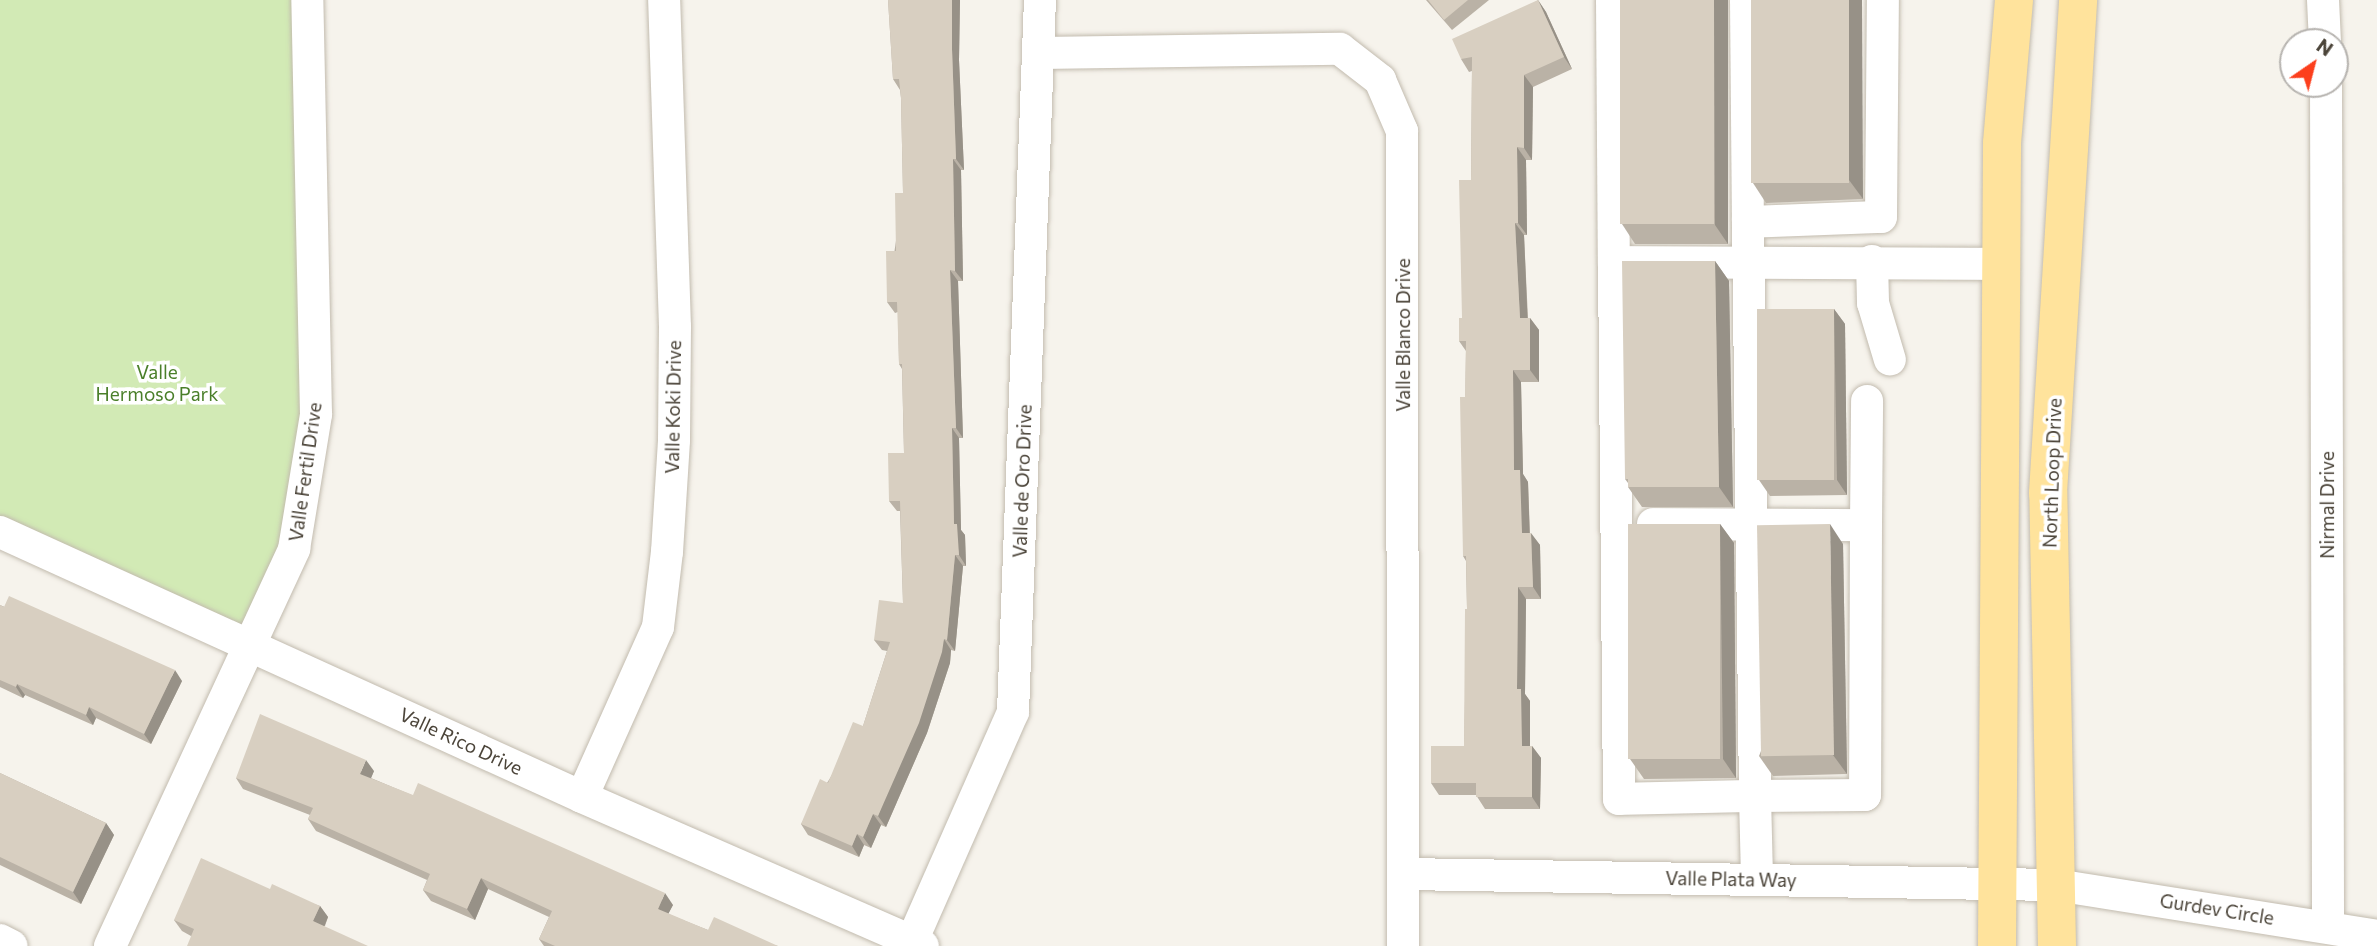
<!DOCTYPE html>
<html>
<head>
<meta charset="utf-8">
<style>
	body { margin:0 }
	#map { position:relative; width:2377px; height:946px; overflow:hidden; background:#f6f3ec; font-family:Commissioner,sans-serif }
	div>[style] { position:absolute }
	.green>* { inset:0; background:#d2eab5 }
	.roads { filter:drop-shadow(0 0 2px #c2bbae) drop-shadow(0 0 2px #c2bbae) }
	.minor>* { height:32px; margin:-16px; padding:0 16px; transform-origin:16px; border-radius:16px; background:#fff }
	.major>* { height:38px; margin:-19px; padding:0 19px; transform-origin:19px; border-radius:19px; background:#ffe39c }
	.wall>* { inset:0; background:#bab2a6 }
	.shaded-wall>* { inset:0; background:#979187 }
	.building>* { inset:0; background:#d8cfc1; transform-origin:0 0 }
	span { translate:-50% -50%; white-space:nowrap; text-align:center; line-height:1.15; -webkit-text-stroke:7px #fff; paint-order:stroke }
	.street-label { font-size:19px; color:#4b4439 }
	.park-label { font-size:19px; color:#4a7f2a }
	.north { position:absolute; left:2279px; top:28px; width:70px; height:70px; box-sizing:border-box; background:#fff; border:2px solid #b7b4b0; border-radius:50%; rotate:35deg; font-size:19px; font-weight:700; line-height:28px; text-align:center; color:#4b4439 }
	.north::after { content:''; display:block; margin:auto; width:24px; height:32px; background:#fc3f1d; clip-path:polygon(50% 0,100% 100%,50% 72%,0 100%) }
</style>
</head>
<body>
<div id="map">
	<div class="green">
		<div style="clip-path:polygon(0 0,307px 0,316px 414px,251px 644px,0 532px)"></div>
	</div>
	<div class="roads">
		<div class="minor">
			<div style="left:1612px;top:0;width:262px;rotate:89.6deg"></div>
			<div style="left:1614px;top:262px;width:387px;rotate:0.3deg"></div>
			<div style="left:1746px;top:0;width:222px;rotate:89.5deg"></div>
			<div style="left:1748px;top:222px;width:133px;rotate:-2.2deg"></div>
			<div style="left:1881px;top:217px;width:217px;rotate:-89.5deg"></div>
			<div style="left:2323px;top:0;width:42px;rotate:87.3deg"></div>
			<div style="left:1039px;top:53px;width:301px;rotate:-0.8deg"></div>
			<div style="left:1340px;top:49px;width:51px;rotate:37.8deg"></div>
			<div style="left:1380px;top:80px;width:56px;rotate:66.7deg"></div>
			<div style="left:1402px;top:131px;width:815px;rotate:89.93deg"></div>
			<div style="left:2326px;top:84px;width:842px;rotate:89.86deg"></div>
			<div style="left:1872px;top:261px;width:42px;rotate:88.6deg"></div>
			<div style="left:1873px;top:303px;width:59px;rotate:73.4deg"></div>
			<div style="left:1614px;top:262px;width:537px;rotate:89.47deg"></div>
			<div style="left:1619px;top:799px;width:136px;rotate:-1.3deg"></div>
			<div style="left:1755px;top:796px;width:574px;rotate:-90.7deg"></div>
			<div style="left:1653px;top:524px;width:213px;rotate:0.3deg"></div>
			<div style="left:1866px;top:525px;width:270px;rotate:90.2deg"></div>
			<div style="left:1865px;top:795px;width:110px;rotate:179.5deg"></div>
			<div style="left:1755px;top:796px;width:84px;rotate:88.6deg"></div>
			<div style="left:1866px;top:525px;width:124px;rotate:-89.5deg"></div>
			<div style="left:0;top:532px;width:639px;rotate:24.48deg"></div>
			<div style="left:582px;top:797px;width:372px;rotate:23.6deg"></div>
			<div style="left:582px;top:797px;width:186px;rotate:-65.9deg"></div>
			<div style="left:658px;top:627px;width:76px;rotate:-83.2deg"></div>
			<div style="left:667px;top:552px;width:112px;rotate:-86.4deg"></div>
			<div style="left:674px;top:440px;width:113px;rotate:-89.5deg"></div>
			<div style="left:675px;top:327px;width:327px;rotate:-91.9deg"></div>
			<div style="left:1405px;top:874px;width:651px;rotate:0.97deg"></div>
			<div style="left:2056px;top:885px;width:325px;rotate:9deg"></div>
			<div style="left:0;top:940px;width:13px;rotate:27deg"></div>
			<div style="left:912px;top:941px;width:250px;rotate:-66.2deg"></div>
			<div style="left:1013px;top:712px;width:713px;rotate:-87.83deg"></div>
			<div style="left:110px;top:946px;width:438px;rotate:-65.1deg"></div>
			<div style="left:294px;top:549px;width:137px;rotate:-80.7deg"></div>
			<div style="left:316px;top:414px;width:414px;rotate:-91.2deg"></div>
		</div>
		<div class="major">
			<div style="left:1997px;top:946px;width:803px;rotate:-89.64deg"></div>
			<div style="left:2002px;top:143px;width:144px;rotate:-85.2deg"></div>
			<div style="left:2057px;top:946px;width:453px;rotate:-91.1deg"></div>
			<div style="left:2048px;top:493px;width:494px;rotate:-86.5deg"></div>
		</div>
	</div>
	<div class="wall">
		<div style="clip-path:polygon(888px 0,960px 0,959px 60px,964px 170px,961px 170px,963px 281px,958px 281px,963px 438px,959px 438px,961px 530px,965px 535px,966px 566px,963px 566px,955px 651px,951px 650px,950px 663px,927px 733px,886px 827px,881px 825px,871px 848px,864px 845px,859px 857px,808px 835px,801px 824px,863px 726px,887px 651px,882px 650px,874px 640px,903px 603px,900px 511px,897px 511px,889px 501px,904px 453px,902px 369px,899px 364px,898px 312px,895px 313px,887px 302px,903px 193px,901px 98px,900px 90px,893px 79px)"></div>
		<div style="clip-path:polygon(1426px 0,1489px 0,1452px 30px)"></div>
		<div style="clip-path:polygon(1538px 0,1546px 12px,1572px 69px,1533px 87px,1532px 160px,1526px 160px,1527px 235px,1524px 235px,1528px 318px,1530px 318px,1539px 330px,1539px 382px,1521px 382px,1523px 474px,1528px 482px,1530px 533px,1540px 545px,1541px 599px,1526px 599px,1525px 694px,1530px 701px,1530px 746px,1532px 746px,1541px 758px,1540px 809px,1485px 809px,1476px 795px,1439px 795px,1431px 783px,1464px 746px,1467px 609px,1466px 561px,1463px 556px,1466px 351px,1459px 341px,1462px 318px,1471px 180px,1472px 71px,1469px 72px,1461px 59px)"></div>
		<div style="clip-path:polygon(1620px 0,1728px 0,1728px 244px,1635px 244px,1622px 224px)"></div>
		<div style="clip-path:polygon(1751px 0,1863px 199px,1766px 203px,1753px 183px)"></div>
		<div style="clip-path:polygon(1715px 261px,1729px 281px,1733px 507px,1642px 507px,1628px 487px,1628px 483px,1625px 479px)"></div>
		<div style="clip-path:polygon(1834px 309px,1845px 324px,1847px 495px,1770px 496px,1759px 480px)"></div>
		<div style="clip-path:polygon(1720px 524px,1734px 543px,1736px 778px,1644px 779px,1630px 759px)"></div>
		<div style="clip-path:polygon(1843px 544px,1847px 774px,1773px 776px,1759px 756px)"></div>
		<div style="clip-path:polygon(0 605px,182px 681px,151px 744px,96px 718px,93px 725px,25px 695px,23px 698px,0 687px)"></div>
		<div style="clip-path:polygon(374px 771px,371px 778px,673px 905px,668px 914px,708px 930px,778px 946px,544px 946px,539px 939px,549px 917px,488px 889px,475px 920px,431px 901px,423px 890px,427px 880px,316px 831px,308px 819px,310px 815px,243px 789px,236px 778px)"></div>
		<div style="clip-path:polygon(0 773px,106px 823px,114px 835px,81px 904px,0 865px)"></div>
		<div style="clip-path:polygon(270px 889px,320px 906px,328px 917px,325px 926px,191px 936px,182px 931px,174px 920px)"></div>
	</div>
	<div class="shaded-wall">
		<div style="clip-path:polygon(952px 0,960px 0,959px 60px,964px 170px,956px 159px,952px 49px)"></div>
		<div style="clip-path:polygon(1538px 0,1546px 12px,1572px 69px,1564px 57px)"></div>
		<div style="clip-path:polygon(1714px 0,1728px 0,1728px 244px,1715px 225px)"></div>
		<div style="clip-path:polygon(1849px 0,1862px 0,1863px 199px,1849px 180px)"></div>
		<div style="clip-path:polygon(1524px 75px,1533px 87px,1532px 160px,1524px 148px)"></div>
		<div style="clip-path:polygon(1517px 147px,1526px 160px,1527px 235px,1518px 223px)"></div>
		<div style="clip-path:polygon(953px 159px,961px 170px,963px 281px,955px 271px)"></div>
		<div style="clip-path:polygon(1515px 223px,1524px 235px,1528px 330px,1520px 318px)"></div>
		<div style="clip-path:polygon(1715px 261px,1729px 281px,1733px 507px,1719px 487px)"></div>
		<div style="clip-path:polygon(950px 270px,958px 281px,963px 438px,956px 428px)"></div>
		<div style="clip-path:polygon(1834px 309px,1845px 324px,1847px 495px,1837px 480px)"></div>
		<div style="clip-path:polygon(1530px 318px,1539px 330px,1539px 382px,1530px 370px)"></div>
		<div style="clip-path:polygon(1513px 370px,1521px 382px,1523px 474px,1528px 482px,1530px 545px,1522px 533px,1514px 470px)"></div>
		<div style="clip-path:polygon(952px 428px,959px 438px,961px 530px,965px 535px,966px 566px,959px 555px,954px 524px)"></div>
		<div style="clip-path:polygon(1720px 524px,1734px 543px,1736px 778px,1723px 759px)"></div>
		<div style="clip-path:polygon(1830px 524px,1843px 544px,1847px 774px,1833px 755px)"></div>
		<div style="clip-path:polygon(1531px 533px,1540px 545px,1541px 599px,1533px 587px)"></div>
		<div style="clip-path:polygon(955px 555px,963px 566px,955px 651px,947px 640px)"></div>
		<div style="clip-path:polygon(1518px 587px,1526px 599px,1525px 694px,1530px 701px,1530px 758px,1522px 746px,1517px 689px)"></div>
		<div style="clip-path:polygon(944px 639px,951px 650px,950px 663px,927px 733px,886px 827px,878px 816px)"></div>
		<div style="clip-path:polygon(175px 670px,182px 681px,151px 744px,144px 734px)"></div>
		<div style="clip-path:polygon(17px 684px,25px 695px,23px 698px,16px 687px)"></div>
		<div style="clip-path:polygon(89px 707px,96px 718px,93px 725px,86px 715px)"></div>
		<div style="clip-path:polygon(1532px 746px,1541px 758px,1540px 809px,1532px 797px)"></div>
		<div style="clip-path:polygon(366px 760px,374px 771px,368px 785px,360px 774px)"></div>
		<div style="clip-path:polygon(873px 814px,881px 825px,871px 848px,863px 837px)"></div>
		<div style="clip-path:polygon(106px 823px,114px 835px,81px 904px,73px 892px)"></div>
		<div style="clip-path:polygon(857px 834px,864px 845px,859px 857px,852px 846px)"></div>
		<div style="clip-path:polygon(481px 878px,488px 889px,475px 920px,467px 909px)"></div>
		<div style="clip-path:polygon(665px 893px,673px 905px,665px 920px,658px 909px)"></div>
		<div style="clip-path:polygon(320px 906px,328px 917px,322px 932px,313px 921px)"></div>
	</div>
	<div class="building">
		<div style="clip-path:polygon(888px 0,952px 0,952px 49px,956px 159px,953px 159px,955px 271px,950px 270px,956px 428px,952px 428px,954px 524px,957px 524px,959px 555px,955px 555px,947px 640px,944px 639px,942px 652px,919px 723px,878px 816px,873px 814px,863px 837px,857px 834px,852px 846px,801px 824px,820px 779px,828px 783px,853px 722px,863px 726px,890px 642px,874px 640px,879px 600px,903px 603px,900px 501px,889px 501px,888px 453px,904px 453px,902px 364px,899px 364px,897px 302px,887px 302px,886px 251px,896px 251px,895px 193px,903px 193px,901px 98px,899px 79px,893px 79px)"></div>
		<div style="clip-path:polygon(1428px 0,1468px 0,1444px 20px)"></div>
		<div style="clip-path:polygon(1538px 0,1564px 57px,1524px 75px,1524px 148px,1517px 147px,1518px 223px,1515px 223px,1520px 318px,1530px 318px,1530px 370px,1513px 370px,1514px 470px,1520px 470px,1522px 533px,1531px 533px,1533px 587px,1518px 587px,1517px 689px,1521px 689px,1522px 746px,1532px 746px,1532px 797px,1476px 797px,1476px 783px,1431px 783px,1431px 746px,1464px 746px,1465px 609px,1467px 609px,1466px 556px,1463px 556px,1460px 397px,1465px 397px,1466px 341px,1459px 341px,1459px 318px,1462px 318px,1459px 180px,1471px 180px,1472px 57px,1461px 59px,1452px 39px)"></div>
		<div style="left:1620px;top:0;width:94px;height:224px"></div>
		<div style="left:1751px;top:0;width:98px;height:183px"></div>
		<div style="clip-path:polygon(1622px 261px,1715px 261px,1719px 487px,1628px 487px,1628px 479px,1625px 479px)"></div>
		<div style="left:1757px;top:309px;width:77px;height:171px"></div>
		<div style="left:1628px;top:524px;width:92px;height:235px"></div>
		<div style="left:1830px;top:524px;width:231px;height:73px;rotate:89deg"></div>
		<div style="clip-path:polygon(9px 596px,175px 670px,144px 734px,89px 707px,86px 715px,17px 684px,16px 687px,0 680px,0 605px,4px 607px)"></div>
		<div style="clip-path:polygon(260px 714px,366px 760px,360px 774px,413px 795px,418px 783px,665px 893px,658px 909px,708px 930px,714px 917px,778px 946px,555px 946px,539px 939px,552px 911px,481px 878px,467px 909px,423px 890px,430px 874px,308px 819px,313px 808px,236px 778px)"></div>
		<div style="clip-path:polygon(0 773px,106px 823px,73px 892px,0 857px)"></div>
		<div style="clip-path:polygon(201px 858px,270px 889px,272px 884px,320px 906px,313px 921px,368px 946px,187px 946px,194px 929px,174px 920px)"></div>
	</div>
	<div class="street-label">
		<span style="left:1403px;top:335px;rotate:-90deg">Valle Blanco Drive</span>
		<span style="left:673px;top:407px;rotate:-89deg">Valle Koki Drive</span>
		<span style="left:305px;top:472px;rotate:-82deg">Valle Fertil Drive</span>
		<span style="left:2052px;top:473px;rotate:-88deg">North Loop Drive</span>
		<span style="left:1022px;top:481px;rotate:-88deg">Valle de Oro Drive</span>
		<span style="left:2327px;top:505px;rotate:-90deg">Nirmal Drive</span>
		<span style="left:461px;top:741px;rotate:25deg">Valle Rico Drive</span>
		<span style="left:1731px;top:879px;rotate:1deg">Valle Plata Way</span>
		<span style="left:2217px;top:909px;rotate:9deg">Gurdev Circle</span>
	</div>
	<div class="park-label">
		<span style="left:157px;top:383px">Valle<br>Hermoso Park</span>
	</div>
	<div class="north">N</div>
</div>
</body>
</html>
